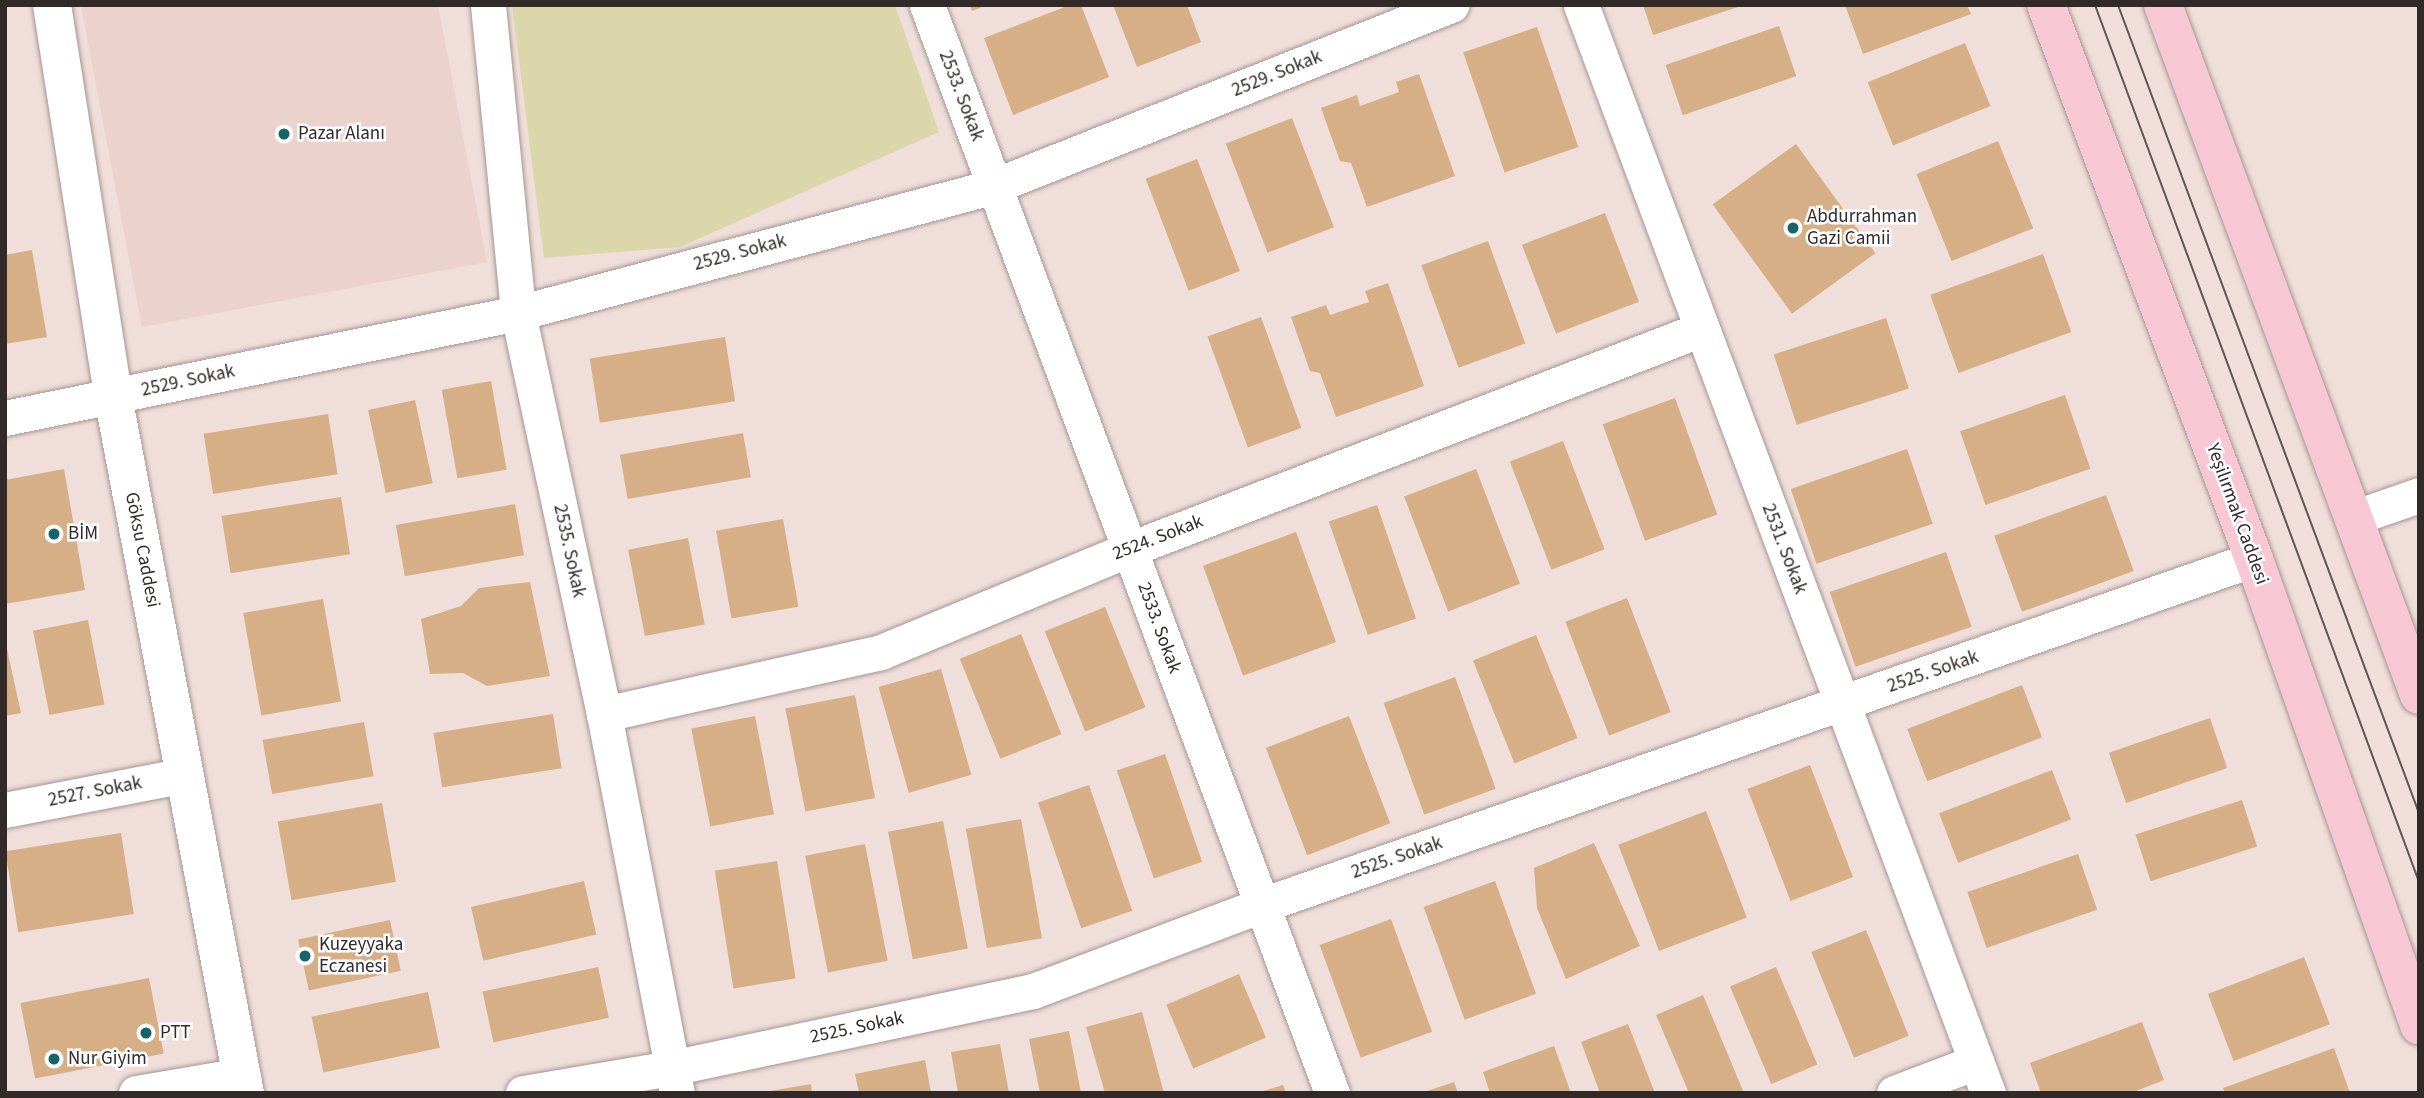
<!DOCTYPE html>
<html>
<head>
<meta charset="utf-8">
<style>
	body { margin:0 }
	#map { position:relative; width:2424px; height:1098px; overflow:hidden; background:#efdeda; font-family:"Source Sans 3",sans-serif }
	div>[style] { position:absolute }
	.built>* { inset:0; background:#ecd2cc }
	.green>* { inset:0; background:#dcd6ab }
	.building>* { inset:0; background:#d7af86; transform-origin:0 0 }
	.roads { filter:drop-shadow(0 0 2px #a69692) drop-shadow(0 0 2px #a69692) }
	.minor>* { height:35px; margin:-17.5px; padding:0 17.5px; transform-origin:17.5px; border-radius:17.5px; background:#fff }
	.tertiary>* { height:38px; margin:-19px; padding:0 19px; transform-origin:19px; border-radius:19px; background:#fff }
	.primary>* { height:38px; margin:-19px; padding:0 19px; transform-origin:19px; border-radius:19px; background:#f8c7d4 }
	.tram>* { height:2px; margin:-1px; padding:0 1px; transform-origin:1px; border-radius:1px; background:#5f5554 }
	.dots>* { width:19px; height:19px; translate:-50% -50%; box-sizing:border-box; border:4px solid #fff; border-radius:50% }
	span { translate:-50% -50%; white-space:nowrap; text-align:center; line-height:1.15; -webkit-text-stroke:5px #fff; paint-order:stroke }
	.street-label { font-size:19px; color:#312a29 }
	.poi-label { font-size:19px; color:#312a29 }
	.left { translate:0 -50%; text-align:left }
	.frame { position:absolute; inset:0; border:7px solid #312a29; pointer-events:none }
</style>
</head>
<body>
<div id="map">
	<div class="built">
		<div style="clip-path:polygon(438px 5px,487px 262px,142px 327px,81px 6px)"></div>
	</div>
	<div class="green">
		<div style="clip-path:polygon(512px 5px,895px 5px,939px 132px,680px 247px,544px 258px)"></div>
	</div>
	<div class="building">
		<div style="clip-path:polygon(970px 5px,987px 5px,972px 11px)"></div>
		<div style="clip-path:polygon(1070px 5px,1081px 5px,1109px 77px,1013px 115px,984px 38px)"></div>
		<div style="clip-path:polygon(1113px 5px,1187px 5px,1201px 42px,1137px 67px)"></div>
		<div style="clip-path:polygon(1643px 5px,1741px 5px,1741px 6px,1653px 35px)"></div>
		<div style="clip-path:polygon(1845px 5px,1967px 5px,1971px 14px,1863px 54px)"></div>
		<div style="left:1779px;top:26px;width:53px;height:120px;rotate:71deg"></div>
		<div style="left:1537px;top:27px;width:127px;height:78px;rotate:71deg"></div>
		<div style="left:1965px;top:43px;width:68px;height:105px;rotate:68deg"></div>
		<div style="clip-path:polygon(1419px 74px,1455px 176px,1367px 207px,1351px 163px,1340px 161px,1321px 108px,1357px 95px,1360px 106px,1399px 92px,1396px 82px)"></div>
		<div style="left:1292px;top:118px;width:117px;height:71px;rotate:69deg"></div>
		<div style="left:1998px;top:141px;width:94px;height:88px;rotate:68deg"></div>
		<div style="left:1796px;top:144px;width:135px;height:103px;rotate:54deg"></div>
		<div style="left:1197px;top:159px;width:120px;height:55px;rotate:69deg"></div>
		<div style="left:1605px;top:213px;width:95px;height:89px;rotate:69deg"></div>
		<div style="left:1488px;top:241px;width:109px;height:71px;rotate:70deg"></div>
		<div style="clip-path:polygon(32px 250px,47px 337px,5px 344px,5px 255px)"></div>
		<div style="left:2043px;top:254px;width:83px;height:120px;rotate:70deg"></div>
		<div style="clip-path:polygon(1388px 283px,1424px 386px,1336px 417px,1320px 373px,1310px 371px,1291px 317px,1326px 305px,1330px 315px,1369px 302px,1365px 291px)"></div>
		<div style="left:1261px;top:317px;width:118px;height:57px;rotate:70deg"></div>
		<div style="left:1886px;top:318px;width:74px;height:118px;rotate:72deg"></div>
		<div style="left:725px;top:337px;width:65px;height:137px;rotate:81deg"></div>
		<div style="left:491px;top:381px;width:90px;height:50px;rotate:80deg"></div>
		<div style="left:2065px;top:395px;width:78px;height:111px;rotate:71deg"></div>
		<div style="left:1675px;top:398px;width:124px;height:77px;rotate:70deg"></div>
		<div style="left:415px;top:400px;width:85px;height:48px;rotate:78deg"></div>
		<div style="left:328px;top:414px;width:61px;height:126px;rotate:81deg"></div>
		<div style="left:743px;top:433px;width:45px;height:125px;rotate:80deg"></div>
		<div style="left:1563px;top:441px;width:116px;height:57px;rotate:69deg"></div>
		<div style="left:1907px;top:449px;width:79px;height:123px;rotate:71deg"></div>
		<div style="clip-path:polygon(64px 469px,85px 590px,5px 604px,5px 480px)"></div>
		<div style="left:1476px;top:469px;width:123px;height:77px;rotate:69deg"></div>
		<div style="left:2106px;top:495px;width:81px;height:119px;rotate:70deg"></div>
		<div style="left:341px;top:497px;width:58px;height:121px;rotate:81deg"></div>
		<div style="left:515px;top:504px;width:52px;height:121px;rotate:80deg"></div>
		<div style="left:1377px;top:505px;width:120px;height:51px;rotate:71deg"></div>
		<div style="left:783px;top:519px;width:89px;height:68px;rotate:80deg"></div>
		<div style="left:1296px;top:532px;width:117px;height:99px;rotate:70deg"></div>
		<div style="left:688px;top:538px;width:88px;height:61px;rotate:79deg"></div>
		<div style="left:1946px;top:552px;width:79px;height:123px;rotate:71deg"></div>
		<div style="clip-path:polygon(530px 582px,550px 676px,487px 686px,463px 673px,430px 674px,421px 619px,461px 606px,479px 588px)"></div>
		<div style="left:1627px;top:598px;width:122px;height:66px;rotate:69deg"></div>
		<div style="left:323px;top:599px;width:104px;height:81px;rotate:80deg"></div>
		<div style="left:1105px;top:607px;width:108px;height:65px;rotate:68deg"></div>
		<div style="left:88px;top:620px;width:86px;height:56px;rotate:79deg"></div>
		<div style="left:1021px;top:634px;width:108px;height:66px;rotate:68deg"></div>
		<div style="left:1536px;top:635px;width:111px;height:68px;rotate:68deg"></div>
		<div style="clip-path:polygon(5px 640px,21px 713px,5px 716px)"></div>
		<div style="left:941px;top:669px;width:110px;height:65px;rotate:74deg"></div>
		<div style="left:1455px;top:677px;width:119px;height:76px;rotate:70deg"></div>
		<div style="left:2022px;top:685px;width:56px;height:123px;rotate:69deg"></div>
		<div style="left:855px;top:695px;width:105px;height:71px;rotate:79deg"></div>
		<div style="left:553px;top:714px;width:55px;height:121px;rotate:81deg"></div>
		<div style="left:755px;top:716px;width:100px;height:65px;rotate:79deg"></div>
		<div style="left:1349px;top:716px;width:115px;height:89px;rotate:69deg"></div>
		<div style="left:2210px;top:718px;width:53px;height:107px;rotate:71deg"></div>
		<div style="left:364px;top:722px;width:55px;height:103px;rotate:80deg"></div>
		<div style="left:1165px;top:754px;width:114px;height:51px;rotate:71deg"></div>
		<div style="left:1810px;top:765px;width:120px;height:67px;rotate:69deg"></div>
		<div style="left:2052px;top:770px;width:53px;height:121px;rotate:69deg"></div>
		<div style="left:1089px;top:785px;width:133px;height:54px;rotate:71deg"></div>
		<div style="left:2242px;top:800px;width:49px;height:112px;rotate:72deg"></div>
		<div style="left:382px;top:803px;width:80px;height:106px;rotate:80deg"></div>
		<div style="left:1706px;top:811px;width:114px;height:94px;rotate:69deg"></div>
		<div style="left:1021px;top:819px;width:121px;height:56px;rotate:80deg"></div>
		<div style="left:943px;top:821px;width:130px;height:56px;rotate:79deg"></div>
		<div style="left:121px;top:833px;width:82px;height:117px;rotate:81deg"></div>
		<div style="clip-path:polygon(1594px 843px,1640px 946px,1566px 979px,1537px 908px,1534px 868px)"></div>
		<div style="left:865px;top:844px;width:119px;height:61px;rotate:79deg"></div>
		<div style="left:2078px;top:854px;width:59px;height:117px;rotate:71deg"></div>
		<div style="left:777px;top:861px;width:119px;height:63px;rotate:81deg"></div>
		<div style="left:584px;top:881px;width:55px;height:116px;rotate:77deg"></div>
		<div style="left:1495px;top:881px;width:120px;height:76px;rotate:70deg"></div>
		<div style="left:1391px;top:919px;width:120px;height:76px;rotate:70deg"></div>
		<div style="left:390px;top:920px;width:52px;height:94px;rotate:78deg"></div>
		<div style="left:1866px;top:930px;width:114px;height:59px;rotate:68deg"></div>
		<div style="left:2304px;top:957px;width:72px;height:103px;rotate:69deg"></div>
		<div style="left:598px;top:967px;width:52px;height:118px;rotate:78deg"></div>
		<div style="left:1776px;top:967px;width:106px;height:50px;rotate:67deg"></div>
		<div style="left:1239px;top:974px;width:69px;height:79px;rotate:67deg"></div>
		<div style="left:149px;top:978px;width:77px;height:131px;rotate:79deg"></div>
		<div style="left:428px;top:992px;width:57px;height:119px;rotate:78deg"></div>
		<div style="clip-path:polygon(1703px 995px,1744px 1093px,1689px 1093px,1656px 1015px)"></div>
		<div style="clip-path:polygon(1142px 1012px,1164px 1093px,1105px 1093px,1086px 1027px)"></div>
		<div style="clip-path:polygon(2142px 1022px,2164px 1080px,2131px 1093px,2041px 1093px,2030px 1063px)"></div>
		<div style="clip-path:polygon(1628px 1024px,1655px 1093px,1600px 1093px,1581px 1042px)"></div>
		<div style="clip-path:polygon(1069px 1031px,1081px 1093px,1040px 1093px,1029px 1039px)"></div>
		<div style="clip-path:polygon(1000px 1044px,1009px 1093px,958px 1093px,951px 1052px)"></div>
		<div style="clip-path:polygon(1554px 1046px,1571px 1093px,1490px 1093px,1483px 1072px)"></div>
		<div style="clip-path:polygon(2334px 1048px,2350px 1093px,2225px 1093px,2223px 1088px)"></div>
		<div style="clip-path:polygon(925px 1060px,931px 1093px,859px 1093px,855px 1074px)"></div>
		<div style="clip-path:polygon(1454px 1082px,1458px 1093px,1424px 1093px,1424px 1092px)"></div>
		<div style="clip-path:polygon(811px 1084px,812px 1093px,770px 1093px,770px 1091px)"></div>
		<div style="clip-path:polygon(1283px 1085px,1286px 1093px,1260px 1093px,1260px 1092px)"></div>
	</div>
	<div class="roads">
		<div class="minor">
			<div style="left:488px;top:5px;width:309px;rotate:84.4deg"></div>
			<div style="left:518px;top:313px;width:410px;rotate:77.9deg"></div>
			<div style="left:604px;top:714px;width:386px;rotate:79.1deg"></div>
			<div style="left:927px;top:5px;width:1161px;rotate:69.58deg"></div>
			<div style="left:1581px;top:5px;width:1162px;rotate:69.49deg"></div>
			<div style="left:5px;top:418px;width:524px;rotate:-11.57deg"></div>
			<div style="left:518px;top:313px;width:493px;rotate:-14.9deg"></div>
			<div style="left:994px;top:186px;width:492px;rotate:-21.6deg"></div>
			<div style="left:2353px;top:518px;width:70px;rotate:-19.2deg"></div>
			<div style="left:604px;top:714px;width:284px;rotate:-12.6deg"></div>
			<div style="left:881px;top:652px;width:269px;rotate:-22.5deg"></div>
			<div style="left:1130px;top:549px;width:613px;rotate:-21.04deg"></div>
			<div style="left:5px;top:810px;width:183px;rotate:-11deg"></div>
			<div style="left:136px;top:1093px;width:108px;rotate:-9.6deg"></div>
			<div style="left:523px;top:1093px;width:150px;rotate:-9.6deg"></div>
			<div style="left:671px;top:1068px;width:370px;rotate:-12deg"></div>
			<div style="left:1033px;top:991px;width:245px;rotate:-20.6deg"></div>
			<div style="left:1262px;top:905px;width:1051px;rotate:-19.23deg"></div>
			<div style="left:1894px;top:1093px;width:88px;rotate:-20.7deg"></div>
		</div>
		<div class="tertiary">
			<div style="left:52px;top:5px;width:396px;rotate:81.1deg"></div>
			<div style="left:113px;top:396px;width:709px;rotate:79.28deg"></div>
		</div>
		<div class="primary">
			<div style="left:2046px;top:5px;width:592px;rotate:69.42deg"></div>
			<div style="left:2254px;top:559px;width:495px;rotate:70.5deg"></div>
			<div style="left:2163px;top:5px;width:736px;rotate:69.64deg"></div>
		</div>
	</div>
	<div class="tram">
		<div style="left:2095px;top:5px;width:935px;rotate:69.72deg"></div>
		<div style="left:2118px;top:5px;width:862px;rotate:69.57deg"></div>
	</div>
	<div class="dots">
		<div style="left:284px;top:134px;background:#156468"></div>
		<div style="left:1793px;top:228px;background:#156468"></div>
		<div style="left:54px;top:534px;background:#156468"></div>
		<div style="left:305px;top:956px;background:#156468"></div>
		<div style="left:146px;top:1033px;background:#156468"></div>
		<div style="left:54px;top:1059px;background:#156468"></div>
	</div>
	<div class="street-label">
		<span style="left:1277px;top:74px;rotate:-22deg">2529. Sokak</span>
		<span style="left:961px;top:96px;rotate:69deg">2533. Sokak</span>
		<span style="left:740px;top:253px;rotate:-15deg">2529. Sokak</span>
		<span style="left:188px;top:381px;rotate:-12deg">2529. Sokak</span>
		<span style="left:2237px;top:514px;rotate:70deg">Yeşilırmak Caddesi</span>
		<span style="left:1158px;top:538px;rotate:-21deg">2524. Sokak</span>
		<span style="left:1784px;top:549px;rotate:69deg">2531. Sokak</span>
		<span style="left:142px;top:550px;rotate:79deg">Göksu Caddesi</span>
		<span style="left:569px;top:551px;rotate:78deg">2535. Sokak</span>
		<span style="left:1159px;top:628px;rotate:70deg">2533. Sokak</span>
		<span style="left:1933px;top:672px;rotate:-19deg">2525. Sokak</span>
		<span style="left:95px;top:792px;rotate:-11deg">2527. Sokak</span>
		<span style="left:1397px;top:858px;rotate:-19deg">2525. Sokak</span>
		<span style="left:857px;top:1028px;rotate:-12deg">2525. Sokak</span>
	</div>
	<div class="poi-label">
		<span class="left" style="left:298px;top:134px">Pazar Alanı</span>
		<span class="left" style="left:1807px;top:228px">Abdurrahman<br>Gazi Camii</span>
		<span class="left" style="left:68px;top:534px">BİM</span>
		<span class="left" style="left:319px;top:956px">Kuzeyyaka<br>Eczanesi</span>
		<span class="left" style="left:160px;top:1033px">PTT</span>
		<span class="left" style="left:68px;top:1059px">Nur Giyim</span>
	</div>
	<div class="frame"></div>
</div>
</body>
</html>
